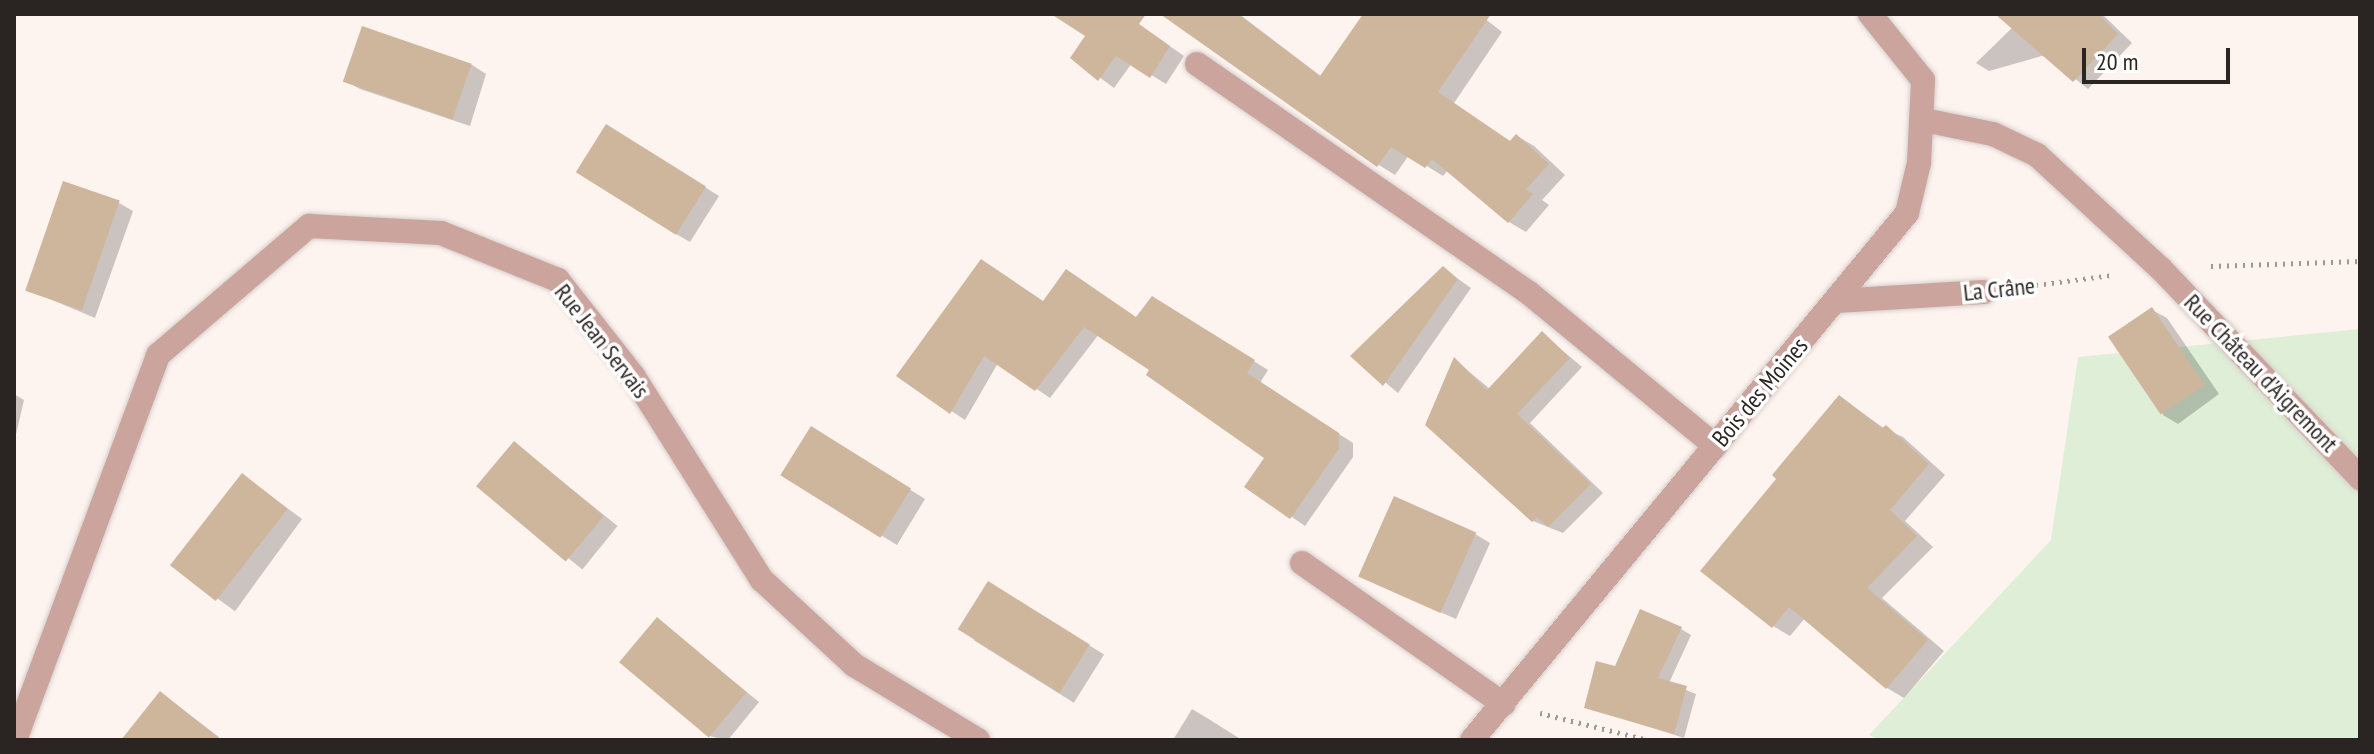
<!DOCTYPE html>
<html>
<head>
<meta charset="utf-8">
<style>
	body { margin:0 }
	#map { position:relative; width:2374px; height:754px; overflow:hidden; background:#fdf4f0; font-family:"PT Sans Narrow",sans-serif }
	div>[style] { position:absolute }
	.green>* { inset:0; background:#deeed7 }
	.shadow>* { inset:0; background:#0003; transform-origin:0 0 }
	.building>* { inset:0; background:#ceb69d; transform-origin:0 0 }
	.path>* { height:5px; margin-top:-2.5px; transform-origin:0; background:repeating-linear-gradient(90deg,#9f9794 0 2px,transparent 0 8px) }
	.roads { filter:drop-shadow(0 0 2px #d7cfcb) drop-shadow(0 0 2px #d7cfcb) }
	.service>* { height:24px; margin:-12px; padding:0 12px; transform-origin:12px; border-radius:12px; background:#caa49d }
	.minor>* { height:24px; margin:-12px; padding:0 12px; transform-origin:12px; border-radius:12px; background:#caa49d }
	span { translate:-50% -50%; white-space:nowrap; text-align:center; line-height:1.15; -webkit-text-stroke:7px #fff; paint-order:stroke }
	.street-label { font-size:24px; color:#2a2422 }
	.frame { position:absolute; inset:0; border:16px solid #2a2422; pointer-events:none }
	.scale { position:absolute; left:2082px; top:48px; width:148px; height:36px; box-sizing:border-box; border:4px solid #2a2422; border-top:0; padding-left:10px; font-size:24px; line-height:28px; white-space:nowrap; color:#2a2422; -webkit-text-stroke:6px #fff; paint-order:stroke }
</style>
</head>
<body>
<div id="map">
	<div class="green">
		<div style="clip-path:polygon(2360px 329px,2360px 740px,1880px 740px,1869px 735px,2051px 540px,2078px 357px)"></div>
	</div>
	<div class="shadow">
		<div style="clip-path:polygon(1102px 14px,1124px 14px,1184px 56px,1166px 84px,1132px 63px,1114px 88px,1072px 57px)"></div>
		<div style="clip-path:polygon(1182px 14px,1239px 14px,1322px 77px,1366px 14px,1479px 14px,1502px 32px,1454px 103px,1511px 143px,1517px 136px,1534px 146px,1565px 175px,1542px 200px,1549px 205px,1526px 232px,1509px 222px,1448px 170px,1443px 176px,1409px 155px,1395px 175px,1379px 165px,1176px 23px)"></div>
		<div style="clip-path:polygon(2011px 14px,2102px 14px,2132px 43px,2088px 89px,2045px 55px,1989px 71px,1976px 63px,2018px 22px)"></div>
		<div style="clip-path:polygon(363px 28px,472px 65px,486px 74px,470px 126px,360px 89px,346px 81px)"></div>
		<div style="clip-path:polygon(622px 135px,719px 196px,690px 242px,676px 234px)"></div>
		<div style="clip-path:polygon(119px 203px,133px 211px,95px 318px,26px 289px)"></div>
		<div style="clip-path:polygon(1444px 269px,1471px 288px,1398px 393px,1353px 356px)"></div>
		<div style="clip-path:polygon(1044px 303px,1138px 319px,1167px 307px,1268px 370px,1260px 383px,1353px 443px,1353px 457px,1305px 526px,1247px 486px,1266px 457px,1151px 369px,1099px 334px,1050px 398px,998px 363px,965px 420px,899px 376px)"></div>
		<div style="clip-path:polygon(2152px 310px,2167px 318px,2219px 394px,2178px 424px,2163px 415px)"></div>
		<div style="clip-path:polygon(1543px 334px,1582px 367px,1530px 423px,1603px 493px,1563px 533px,1533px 521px,1455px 360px,1490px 389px)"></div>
		<div style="clip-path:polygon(14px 394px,24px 400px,14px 443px)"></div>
		<div style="clip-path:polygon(1840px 397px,1885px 429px,1903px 437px,1945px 475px,1905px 521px,1933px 547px,1882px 598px,1944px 651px,1904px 698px,1887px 688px,1805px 618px,1790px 636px,1773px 626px,1779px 479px)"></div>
		<div style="clip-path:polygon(826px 437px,925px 499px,897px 545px,783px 476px)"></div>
		<div style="left:515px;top:443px;width:132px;height:56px;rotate:39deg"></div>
		<div style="left:243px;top:476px;width:73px;height:114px;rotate:36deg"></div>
		<div style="clip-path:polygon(1475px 534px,1490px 543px,1456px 619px,1376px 584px)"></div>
		<div style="left:1004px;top:592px;width:118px;height:57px;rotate:32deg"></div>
		<div style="clip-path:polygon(657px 619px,759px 702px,728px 740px,709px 736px)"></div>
		<div style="clip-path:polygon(1681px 629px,1691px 635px,1669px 683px,1696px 694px,1684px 738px,1586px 707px,1616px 668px)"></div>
		<div style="clip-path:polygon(161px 693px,219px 737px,217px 740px,124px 740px)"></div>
		<div style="clip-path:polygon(1192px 709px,1207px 718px,1242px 740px,1173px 740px)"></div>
	</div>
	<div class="building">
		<div style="clip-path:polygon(1051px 14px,1146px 14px,1139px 24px,1170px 46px,1150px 78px,1116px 56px,1098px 81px,1070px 58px,1085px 36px)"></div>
		<div style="clip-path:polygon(1160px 14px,1238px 14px,1320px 76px,1363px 14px,1491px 14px,1438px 92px,1510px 141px,1516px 134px,1549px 164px,1526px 189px,1533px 194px,1508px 223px,1432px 159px,1425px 168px,1391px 147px,1377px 167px)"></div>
		<div style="clip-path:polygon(1995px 14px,2098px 14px,2118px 34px,2073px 82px)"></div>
		<div style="left:362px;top:26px;width:116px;height:59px;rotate:19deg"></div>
		<div style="left:606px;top:124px;width:118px;height:57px;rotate:32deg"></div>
		<div style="left:63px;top:181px;width:60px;height:116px;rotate:19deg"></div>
		<div style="clip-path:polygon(981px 259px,1043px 301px,1066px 269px,1136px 317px,1152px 296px,1255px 360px,1247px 373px,1339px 433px,1339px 449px,1290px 519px,1244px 487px,1264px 458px,1146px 375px,1149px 370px,1084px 327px,1035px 391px,984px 356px,950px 414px,896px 376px)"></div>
		<div style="clip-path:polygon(1443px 266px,1458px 279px,1383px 386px,1350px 356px)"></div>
		<div style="left:2152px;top:307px;width:94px;height:53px;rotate:56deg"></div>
		<div style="clip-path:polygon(1542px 331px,1570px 358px,1517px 414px,1591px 484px,1548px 527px,1537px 517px,1532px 522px,1425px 425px,1454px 357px,1487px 390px)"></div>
		<div style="clip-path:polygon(1839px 395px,1882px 428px,1886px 425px,1929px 464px,1890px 510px,1917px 536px,1867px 588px,1928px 640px,1886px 689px,1789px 607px,1772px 628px,1700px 571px,1776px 479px,1772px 475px)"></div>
		<div style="left:811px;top:426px;width:118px;height:58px;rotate:32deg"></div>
		<div style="left:514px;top:441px;width:117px;height:59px;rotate:40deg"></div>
		<div style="left:242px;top:473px;width:58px;height:117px;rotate:38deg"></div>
		<div style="left:1394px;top:496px;width:90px;height:88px;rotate:24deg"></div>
		<div style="left:988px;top:581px;width:120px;height:57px;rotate:32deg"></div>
		<div style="clip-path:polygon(1640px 609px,1682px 627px,1658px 678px,1687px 686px,1674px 734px,1584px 708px,1596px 661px,1615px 666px)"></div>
		<div style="left:657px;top:617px;width:117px;height:59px;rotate:40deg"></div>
		<div style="clip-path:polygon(160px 691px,221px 740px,121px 740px)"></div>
	</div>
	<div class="path">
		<div style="left:2211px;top:266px;width:149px;rotate:-1.9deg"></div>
		<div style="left:2020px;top:287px;width:94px;rotate:-7.4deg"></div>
		<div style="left:1540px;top:713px;width:111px;rotate:14deg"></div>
	</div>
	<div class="roads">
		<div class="service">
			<div style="left:1197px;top:64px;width:403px;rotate:34.6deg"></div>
			<div style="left:1529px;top:293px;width:241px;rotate:39.4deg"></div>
			<div style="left:1302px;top:563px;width:246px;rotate:35deg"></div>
		</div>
		<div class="minor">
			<div style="left:1924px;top:120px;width:70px;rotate:11.5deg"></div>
			<div style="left:1993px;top:134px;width:49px;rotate:25.5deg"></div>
			<div style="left:2037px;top:155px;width:168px;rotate:42.6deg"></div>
			<div style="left:2161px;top:269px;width:289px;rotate:46.4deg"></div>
			<div style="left:1836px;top:301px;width:148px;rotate:-3.5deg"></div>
			<div style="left:15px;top:740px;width:411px;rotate:-69.6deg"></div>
			<div style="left:158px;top:355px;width:199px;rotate:-40.5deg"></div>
			<div style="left:309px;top:226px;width:132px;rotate:3deg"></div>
			<div style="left:441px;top:233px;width:126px;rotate:21.9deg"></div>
			<div style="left:558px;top:280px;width:123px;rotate:51.9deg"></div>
			<div style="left:634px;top:377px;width:240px;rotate:57.8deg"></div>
			<div style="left:762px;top:580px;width:125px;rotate:42.7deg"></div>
			<div style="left:854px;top:665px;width:145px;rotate:31.2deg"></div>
			<div style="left:1472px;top:740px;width:683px;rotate:-50.46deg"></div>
			<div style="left:1907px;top:213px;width:51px;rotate:-76.5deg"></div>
			<div style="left:1919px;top:163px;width:83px;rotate:-87.2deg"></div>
			<div style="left:1923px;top:80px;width:85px;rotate:-128.8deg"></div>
		</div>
	</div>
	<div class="street-label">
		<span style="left:1999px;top:289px;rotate:-6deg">La Crâne</span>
		<span style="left:602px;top:341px;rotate:52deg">Rue Jean Servais</span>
		<span style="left:2261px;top:373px;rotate:46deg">Rue Château d'Aigremont</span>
		<span style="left:1760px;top:392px;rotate:-50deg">Bois des Moines</span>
	</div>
	<div class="frame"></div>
	<div class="scale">20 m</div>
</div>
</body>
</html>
